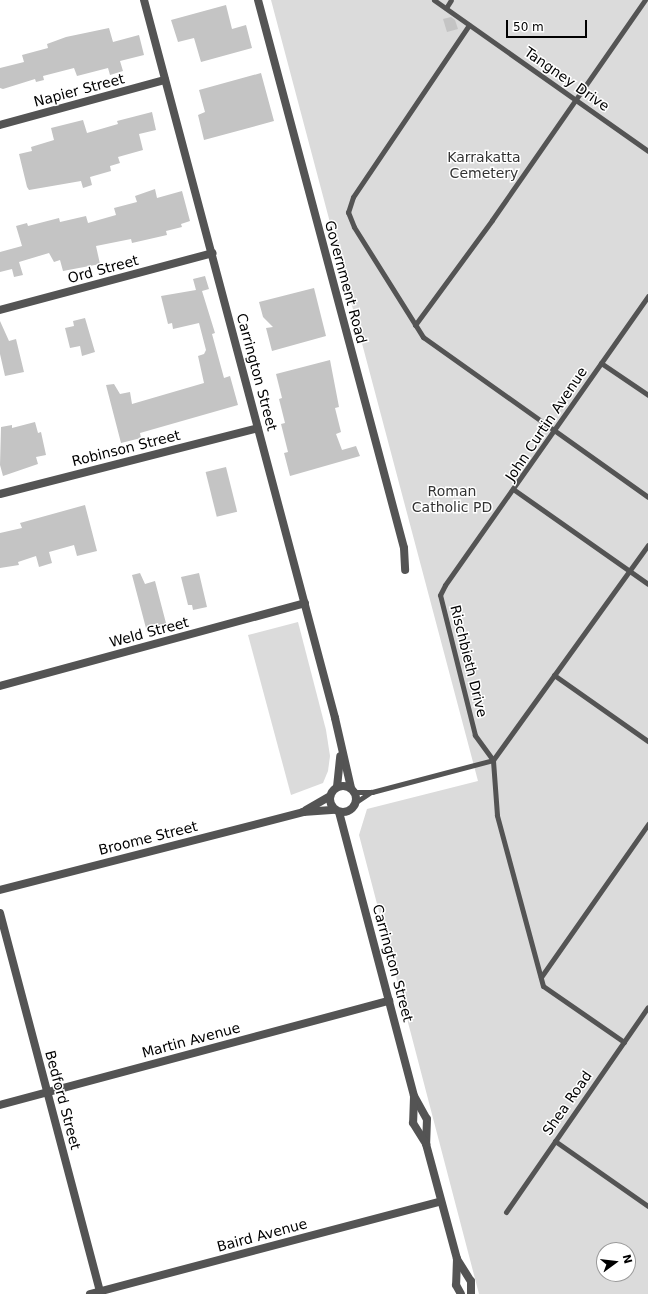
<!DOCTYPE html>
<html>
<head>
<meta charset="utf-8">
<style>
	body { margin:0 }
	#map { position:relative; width:648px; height:1294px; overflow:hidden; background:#fff; font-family:"DejaVu Sans",sans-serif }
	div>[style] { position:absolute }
	.green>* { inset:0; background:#dbdbdb }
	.building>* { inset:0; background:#c4c4c4; transform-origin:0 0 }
	.service>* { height:5px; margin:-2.5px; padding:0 2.5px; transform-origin:2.5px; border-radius:2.5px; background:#545454 }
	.minor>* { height:8px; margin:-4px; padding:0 4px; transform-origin:4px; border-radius:4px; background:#545454 }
	.tertiary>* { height:8px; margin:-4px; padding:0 4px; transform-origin:4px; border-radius:4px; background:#545454 }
	.tertiary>.ring { margin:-4px; padding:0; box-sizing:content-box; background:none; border:8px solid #545454; border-radius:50% }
	span { translate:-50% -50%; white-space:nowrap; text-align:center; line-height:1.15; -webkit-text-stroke:3px #fff; paint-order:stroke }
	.street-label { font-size:14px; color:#000 }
	.park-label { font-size:14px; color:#323232 }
	.north { position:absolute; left:596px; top:1242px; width:40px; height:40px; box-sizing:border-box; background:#fff; border:1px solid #999; border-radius:50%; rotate:75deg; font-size:11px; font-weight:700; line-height:16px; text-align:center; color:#000 }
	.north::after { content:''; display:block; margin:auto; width:14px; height:18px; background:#000; clip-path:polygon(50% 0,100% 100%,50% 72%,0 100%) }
	.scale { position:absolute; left:506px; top:20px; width:81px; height:18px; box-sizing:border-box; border:2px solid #000; border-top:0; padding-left:5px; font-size:12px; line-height:14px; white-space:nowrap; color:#000; -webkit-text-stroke:3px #fff; paint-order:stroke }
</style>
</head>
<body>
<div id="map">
	<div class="green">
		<div style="clip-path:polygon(evenodd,271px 0,648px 0,648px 1294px,479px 1294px,359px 835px,367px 809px,478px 781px,271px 0,604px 1250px,628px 1250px,628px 1274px,604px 1274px,604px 1250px)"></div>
		<div style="clip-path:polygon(298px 622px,326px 730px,330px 756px,328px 771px,323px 783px,291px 795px,248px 635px)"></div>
	</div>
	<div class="building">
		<div style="clip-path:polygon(226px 5px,232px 29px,246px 25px,252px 48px,201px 62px,194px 38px,178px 42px,171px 20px)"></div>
		<div style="clip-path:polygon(451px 17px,455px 20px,458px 29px,447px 32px,443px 19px)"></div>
		<div style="clip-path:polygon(109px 28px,113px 42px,139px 35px,144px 55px,120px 61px,123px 71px,110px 75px,108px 68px,77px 76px,74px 68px,43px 76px,44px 80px,36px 82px,35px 79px,3px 89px,0 88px,0 68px,24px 62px,22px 55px,48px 48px,47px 44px,66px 37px)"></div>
		<div style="clip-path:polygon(261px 73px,274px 121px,204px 140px,198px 115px,205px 112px,199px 90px)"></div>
		<div style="clip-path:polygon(152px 112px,156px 130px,139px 134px,143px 150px,118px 157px,120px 163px,110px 166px,111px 171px,90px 177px,92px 185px,83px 188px,81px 181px,29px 190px,27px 187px,19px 154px,32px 151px,31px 147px,54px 140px,51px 128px,83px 120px,87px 133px,118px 124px,117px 121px)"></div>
		<div style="clip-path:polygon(155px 189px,157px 198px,182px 191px,190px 221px,181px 224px,182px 227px,166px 231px,167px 235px,132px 243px,131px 239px,96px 246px,100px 264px,63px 271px,60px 260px,54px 262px,49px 253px,19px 262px,23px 275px,14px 277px,12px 269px,0 272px,0 252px,22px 246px,16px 226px,27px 223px,28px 226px,59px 218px,60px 222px,86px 216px,88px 223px,116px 215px,114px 208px,137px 202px,135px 196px)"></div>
		<div style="clip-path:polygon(205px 276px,209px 289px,202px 291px,215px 333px,212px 334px,224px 378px,230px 376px,238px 405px,140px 433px,141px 438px,121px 443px,106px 385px,114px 384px,120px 394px,130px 392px,132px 404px,204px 383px,198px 356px,204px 354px,206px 350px,199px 323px,173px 329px,172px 323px,168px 324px,161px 296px,196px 290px,193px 279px)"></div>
		<div style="clip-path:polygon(314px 288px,326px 336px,272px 351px,266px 328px,273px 327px,263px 317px,259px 302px)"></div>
		<div style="clip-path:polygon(85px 318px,95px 352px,82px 356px,80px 346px,70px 348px,65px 328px,74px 326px,73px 321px)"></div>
		<div style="clip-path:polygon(0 321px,9px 341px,16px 339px,24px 372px,5px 376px,0 354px)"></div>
		<div style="clip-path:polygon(330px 360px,339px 407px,335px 408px,341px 432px,336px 434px,342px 450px,356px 446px,360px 456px,290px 476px,284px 453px,288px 452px,281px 424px,285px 423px,279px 399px,282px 398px,276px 374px)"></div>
		<div style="clip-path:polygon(35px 422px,38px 433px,41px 432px,46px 455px,36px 457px,38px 464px,3px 476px,0 465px,1px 427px,12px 425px,12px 428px)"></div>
		<div style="left:226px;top:467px;width:46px;height:21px;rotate:76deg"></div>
		<div style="clip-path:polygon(85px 505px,97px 551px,77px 556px,74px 545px,49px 552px,52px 563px,39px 567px,36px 556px,18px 562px,19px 565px,0 568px,0 533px,22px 528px,20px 523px)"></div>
		<div style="clip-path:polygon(140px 573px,145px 584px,155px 581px,167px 627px,147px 632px,132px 575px)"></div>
		<div style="clip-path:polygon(199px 573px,207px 607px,193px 610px,192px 605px,188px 605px,181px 577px)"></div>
	</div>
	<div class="service">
		<div style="left:434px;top:0;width:262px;rotate:35.2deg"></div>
		<div style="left:446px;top:8px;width:9px;rotate:-58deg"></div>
		<div style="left:469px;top:25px;width:207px;rotate:124deg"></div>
		<div style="left:353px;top:197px;width:16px;rotate:108deg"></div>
		<div style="left:348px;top:212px;width:16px;rotate:68deg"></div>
		<div style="left:354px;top:227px;width:130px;rotate:57.9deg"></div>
		<div style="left:423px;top:337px;width:276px;rotate:35.4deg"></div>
		<div style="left:415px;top:325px;width:130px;rotate:-53.7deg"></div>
		<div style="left:492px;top:220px;width:268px;rotate:-55.2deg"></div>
		<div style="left:601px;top:363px;width:57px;rotate:34.2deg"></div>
		<div style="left:513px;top:489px;width:165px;rotate:35.1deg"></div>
		<div style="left:554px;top:675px;width:115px;rotate:35.1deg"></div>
		<div style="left:493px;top:760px;width:31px;rotate:-126deg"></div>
		<div style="left:475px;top:735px;width:144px;rotate:-104deg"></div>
		<div style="left:440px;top:595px;width:11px;rotate:-63deg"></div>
		<div style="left:445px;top:585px;width:353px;rotate:-54.9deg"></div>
		<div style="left:355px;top:792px;width:17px"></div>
		<div style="left:372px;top:792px;width:125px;rotate:-14.8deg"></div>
		<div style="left:356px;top:802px;width:18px;rotate:-34deg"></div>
		<div style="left:541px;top:977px;width:187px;rotate:-55deg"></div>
		<div style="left:624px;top:1042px;width:98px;rotate:-145.3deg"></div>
		<div style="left:543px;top:986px;width:177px;rotate:-105.1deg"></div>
		<div style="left:497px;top:815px;width:55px;rotate:-94.2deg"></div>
		<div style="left:493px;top:760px;width:265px;rotate:-54.2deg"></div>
		<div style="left:555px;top:1141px;width:113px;rotate:35deg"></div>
		<div style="left:506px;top:1212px;width:249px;rotate:-55.3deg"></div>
	</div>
	<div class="minor">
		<div style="left:258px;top:0;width:567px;rotate:75.08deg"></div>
		<div style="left:404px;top:548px;width:22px;rotate:87deg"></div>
		<div style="left:0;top:125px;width:171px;rotate:-15.3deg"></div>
		<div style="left:0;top:310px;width:220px;rotate:-15deg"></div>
		<div style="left:0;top:494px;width:266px;rotate:-14.3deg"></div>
		<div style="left:0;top:686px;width:316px;rotate:-15.2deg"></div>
		<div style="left:306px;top:810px;width:28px;rotate:-30deg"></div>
		<div style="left:0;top:890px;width:313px;rotate:-14.4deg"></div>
		<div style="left:303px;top:812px;width:32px;rotate:-4deg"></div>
		<div style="left:0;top:913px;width:394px;rotate:75.2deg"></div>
		<div style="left:0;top:1105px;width:403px;rotate:-15deg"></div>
		<div style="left:90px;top:1294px;width:363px;rotate:-14.8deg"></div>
	</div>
	<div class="tertiary">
		<div style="left:144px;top:0;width:743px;rotate:75.1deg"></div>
		<div style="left:335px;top:718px;width:72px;rotate:77.1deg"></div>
		<div class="ring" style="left:330px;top:786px;width:18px;height:18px"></div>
		<div style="left:337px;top:787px;width:31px;rotate:-84deg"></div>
		<div style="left:339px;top:812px;width:294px;rotate:75.2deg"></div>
		<div style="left:414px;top:1096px;width:26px;rotate:61deg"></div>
		<div style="left:427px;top:1119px;width:25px;rotate:92deg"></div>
		<div style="left:426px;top:1144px;width:119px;rotate:74.9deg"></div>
		<div style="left:457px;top:1259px;width:26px;rotate:92deg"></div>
		<div style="left:456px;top:1285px;width:10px;rotate:61deg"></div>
		<div style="left:414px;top:1097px;width:26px;rotate:92deg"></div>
		<div style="left:413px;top:1123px;width:25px;rotate:58deg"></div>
		<div style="left:457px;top:1259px;width:26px;rotate:58deg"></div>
		<div style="left:471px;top:1281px;width:13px;rotate:90deg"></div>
	</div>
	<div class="street-label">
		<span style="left:567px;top:79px;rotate:35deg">Tangney Drive</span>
		<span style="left:79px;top:90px;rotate:-15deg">Napier Street</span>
		<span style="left:103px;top:269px;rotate:-15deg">Ord Street</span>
		<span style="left:346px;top:282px;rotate:75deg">Government Road</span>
		<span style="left:257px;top:372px;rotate:75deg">Carrington Street</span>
		<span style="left:546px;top:424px;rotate:-56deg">John Curtin Avenue</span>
		<span style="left:126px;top:448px;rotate:-14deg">Robinson Street</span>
		<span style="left:149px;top:632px;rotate:-15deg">Weld Street</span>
		<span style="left:469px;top:661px;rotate:76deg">Rischbieth Drive</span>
		<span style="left:148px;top:838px;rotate:-14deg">Broome Street</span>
		<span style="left:393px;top:963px;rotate:75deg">Carrington Street</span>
		<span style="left:191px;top:1040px;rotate:-15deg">Martin Avenue</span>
		<span style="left:63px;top:1100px;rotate:75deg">Bedford Street</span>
		<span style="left:567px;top:1103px;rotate:-55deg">Shea Road</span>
		<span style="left:262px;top:1235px;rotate:-15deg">Baird Avenue</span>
	</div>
	<div class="park-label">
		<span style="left:484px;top:165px">Karrakatta<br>Cemetery</span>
		<span style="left:452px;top:499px">Roman<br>Catholic PD</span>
	</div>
	<div class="north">N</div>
	<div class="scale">50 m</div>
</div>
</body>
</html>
